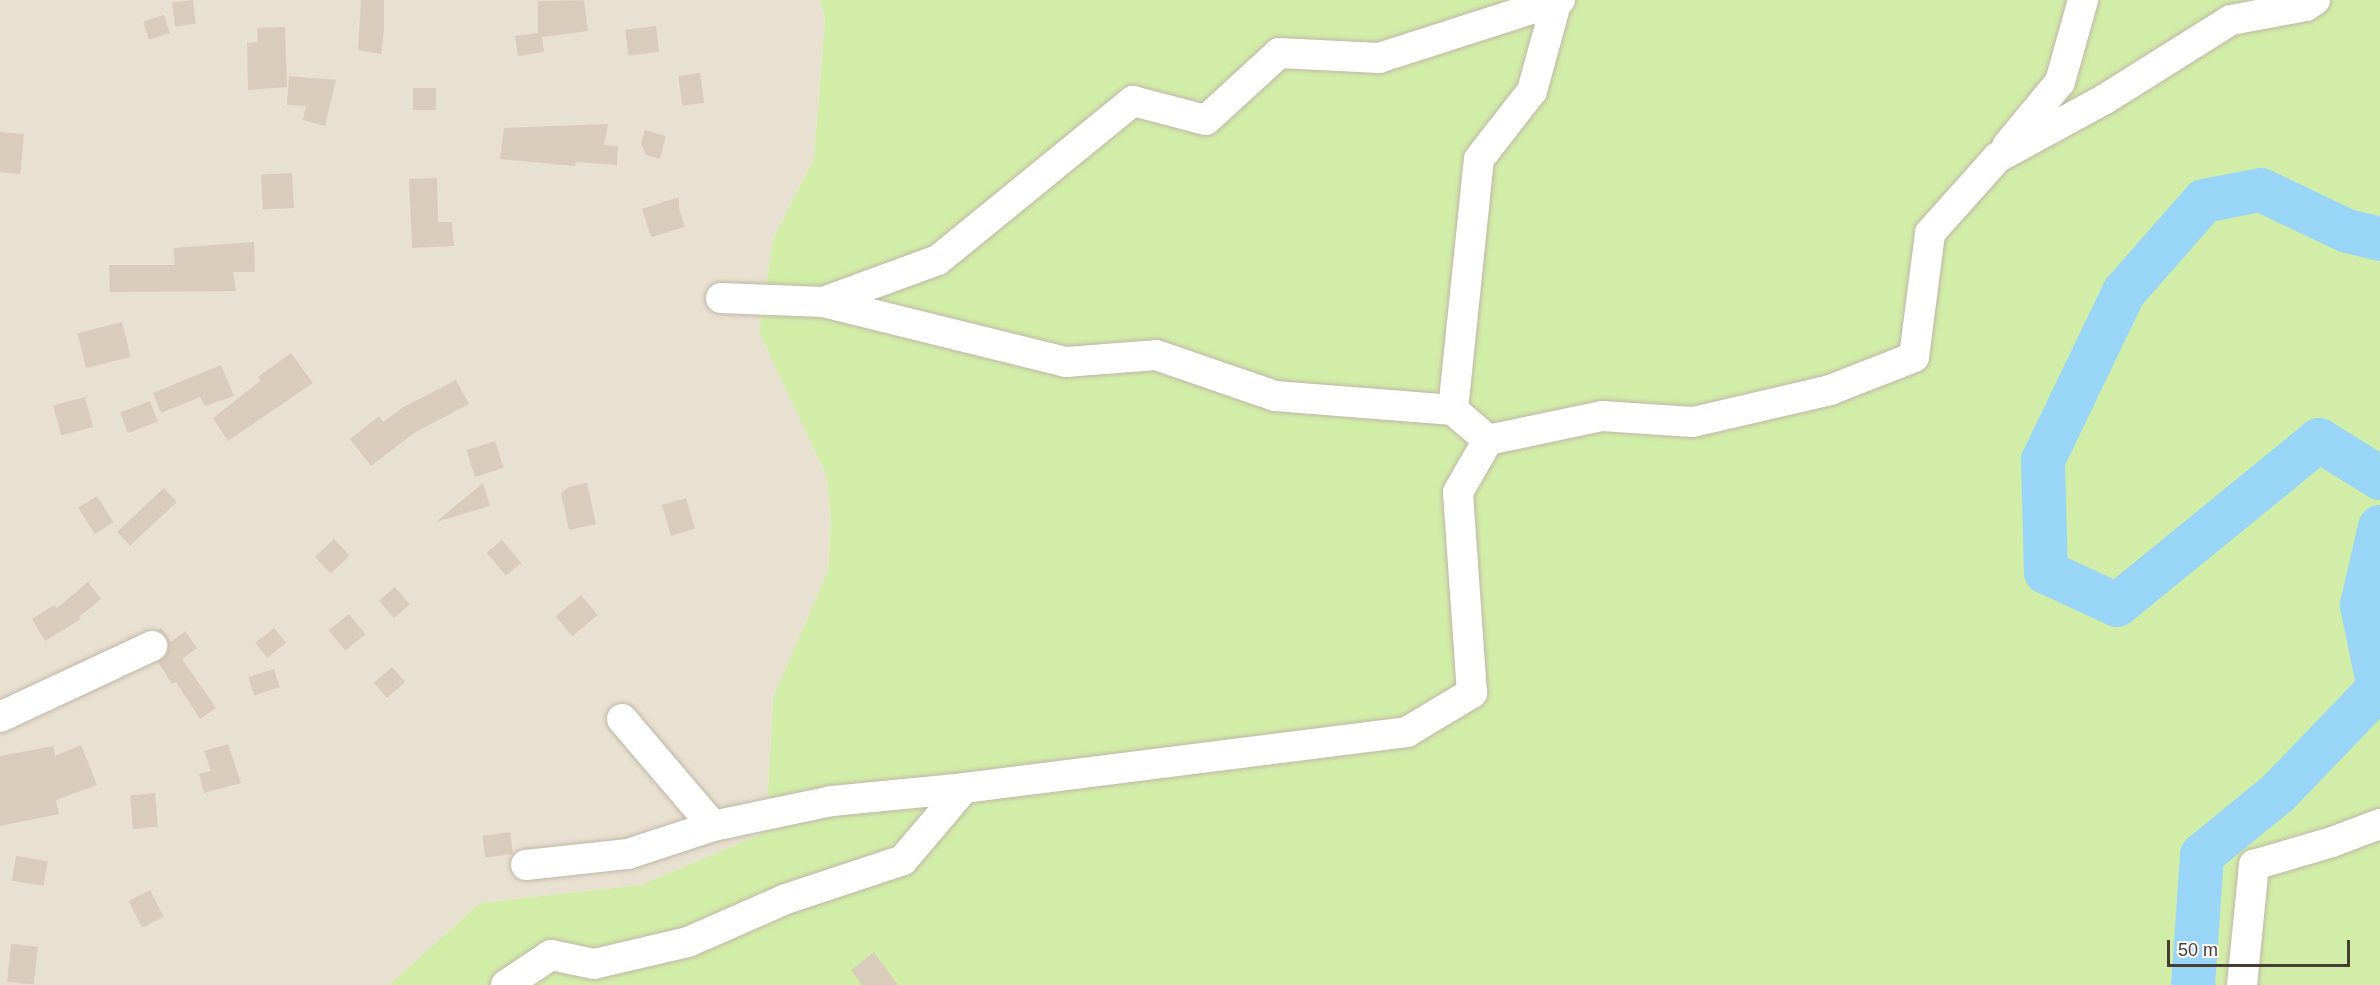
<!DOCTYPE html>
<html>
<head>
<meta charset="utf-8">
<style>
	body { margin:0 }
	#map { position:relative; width:2380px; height:985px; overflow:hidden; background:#f4eee4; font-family:Helvetica,sans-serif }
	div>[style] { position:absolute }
	.residential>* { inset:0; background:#e8e0d1 }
	.green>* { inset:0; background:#d1eda8 }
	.river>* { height:44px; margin:-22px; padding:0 22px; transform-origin:22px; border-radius:22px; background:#99d5f7 }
	.building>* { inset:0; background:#daccbb; transform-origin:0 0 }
	.roads { filter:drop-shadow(0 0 2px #c0b6a6) drop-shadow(0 0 2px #c0b6a6) }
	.minor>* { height:30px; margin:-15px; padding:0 15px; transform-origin:15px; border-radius:15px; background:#fff }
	span { translate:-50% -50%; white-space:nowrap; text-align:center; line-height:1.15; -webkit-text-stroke:4.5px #fff; paint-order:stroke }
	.scale { position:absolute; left:2167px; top:940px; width:183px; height:27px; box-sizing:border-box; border:3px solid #473e33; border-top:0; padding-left:8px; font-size:18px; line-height:21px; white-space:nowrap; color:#473e33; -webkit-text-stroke:4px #fff; paint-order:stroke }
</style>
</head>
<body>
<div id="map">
	<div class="residential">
		<div style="clip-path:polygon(0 0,820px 0,825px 20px,814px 158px,773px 239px,759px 332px,827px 477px,831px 523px,828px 571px,773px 697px,766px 832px,641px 885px,480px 903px,389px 985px,0 985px)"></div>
	</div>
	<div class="green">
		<div style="clip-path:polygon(820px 0,2380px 0,2380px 985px,389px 985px,480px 903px,641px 885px,766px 832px,773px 697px,828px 571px,831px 523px,827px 477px,759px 332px,773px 239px,814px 158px,825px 20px)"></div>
	</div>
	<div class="river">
		<div style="left:2380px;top:239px;width:34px;rotate:-166deg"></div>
		<div style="left:2347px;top:231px;width:95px;rotate:-154.5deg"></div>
		<div style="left:2261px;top:190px;width:58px;rotate:169.1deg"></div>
		<div style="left:2204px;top:201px;width:121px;rotate:131.3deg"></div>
		<div style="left:2124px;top:292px;width:187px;rotate:115.7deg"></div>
		<div style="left:2043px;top:460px;width:112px;rotate:88.5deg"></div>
		<div style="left:2046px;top:572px;width:78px;rotate:24.9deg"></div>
		<div style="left:2117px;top:605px;width:261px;rotate:-39.2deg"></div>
		<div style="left:2319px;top:440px;width:72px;rotate:31.9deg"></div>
		<div style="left:2193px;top:985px;width:130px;rotate:-86deg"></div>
		<div style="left:2202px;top:855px;width:98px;rotate:-39.2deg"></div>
		<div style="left:2278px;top:793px;width:146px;rotate:-46.1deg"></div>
		<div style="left:2379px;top:688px;width:85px;rotate:-101.6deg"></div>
		<div style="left:2362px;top:605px;width:80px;rotate:-77deg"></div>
	</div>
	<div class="building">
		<div style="left:193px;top:0;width:24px;height:21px;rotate:83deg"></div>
		<div style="clip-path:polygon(361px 0,384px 0,384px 32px,381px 54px,358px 50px)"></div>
		<div style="clip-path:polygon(584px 0,588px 31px,542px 37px,544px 52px,518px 56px,515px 36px,538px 33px,538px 1px)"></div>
		<div style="left:164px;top:15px;width:19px;height:22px;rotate:72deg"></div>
		<div style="left:656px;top:26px;width:26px;height:31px;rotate:83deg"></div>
		<div style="clip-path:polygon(285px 27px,287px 87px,248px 90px,247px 43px,258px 42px,257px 28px)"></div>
		<div style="left:700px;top:73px;width:30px;height:22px;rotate:82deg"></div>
		<div style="clip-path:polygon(289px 76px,336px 80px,325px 126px,303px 120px,306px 106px,287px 105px)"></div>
		<div style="left:413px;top:88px;width:23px;height:22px"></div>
		<div style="clip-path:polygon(608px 124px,604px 145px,618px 146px,617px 165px,576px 162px,575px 166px,500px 159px,504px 128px)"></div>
		<div style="clip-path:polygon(645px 130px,666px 136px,660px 159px,646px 155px,641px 143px)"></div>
		<div style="left:0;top:132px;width:24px;height:40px;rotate:5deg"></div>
		<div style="left:292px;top:173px;width:35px;height:31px;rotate:87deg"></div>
		<div style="clip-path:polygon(437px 178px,438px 222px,452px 222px,454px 246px,412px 248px,409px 179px)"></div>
		<div style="clip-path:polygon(676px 198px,679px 198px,679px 208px,685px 227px,651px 237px,642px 209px)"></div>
		<div style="clip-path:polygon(254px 242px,255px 272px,233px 272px,236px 291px,110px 292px,109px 265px,175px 265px,173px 248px)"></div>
		<div style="left:122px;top:322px;width:36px;height:46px;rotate:76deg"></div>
		<div style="clip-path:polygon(291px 353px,313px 383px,228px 441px,213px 418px,260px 381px,258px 377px)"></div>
		<div style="clip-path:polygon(221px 365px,234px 396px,205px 406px,200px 397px,161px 413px,153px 393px)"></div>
		<div style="clip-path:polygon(456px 380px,469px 404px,414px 433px,371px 466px,350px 439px,379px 416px,383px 422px,402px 408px)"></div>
		<div style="left:85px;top:397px;width:31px;height:33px;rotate:75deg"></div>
		<div style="left:150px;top:401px;width:22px;height:32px;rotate:69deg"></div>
		<div style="left:495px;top:441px;width:28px;height:30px;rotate:72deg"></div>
		<div style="clip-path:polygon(483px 483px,490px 506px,436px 522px,471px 493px)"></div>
		<div style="clip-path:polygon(587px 483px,596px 524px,569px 530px,561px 493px,569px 487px)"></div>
		<div style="left:164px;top:488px;width:19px;height:64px;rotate:47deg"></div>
		<div style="left:97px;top:496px;width:31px;height:22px;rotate:58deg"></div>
		<div style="left:686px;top:498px;width:32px;height:25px;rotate:74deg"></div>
		<div style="left:334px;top:539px;width:23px;height:26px;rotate:47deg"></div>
		<div style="left:502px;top:540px;width:30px;height:20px;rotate:50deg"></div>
		<div style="clip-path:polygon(88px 582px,101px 599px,79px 617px,81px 619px,45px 641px,32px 619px,54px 605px,57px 608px)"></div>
		<div style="left:395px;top:587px;width:23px;height:21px;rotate:50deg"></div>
		<div style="left:581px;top:595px;width:26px;height:33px;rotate:50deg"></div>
		<div style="left:349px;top:614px;width:26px;height:26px;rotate:51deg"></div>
		<div style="clip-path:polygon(161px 628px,171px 642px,185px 631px,197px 648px,182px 659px,216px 708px,200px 719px,176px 682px,172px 684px,158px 662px,166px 656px,169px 648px,167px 638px,158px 630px)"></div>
		<div style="left:274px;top:628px;width:19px;height:24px;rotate:51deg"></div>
		<div style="left:392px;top:667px;width:20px;height:24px;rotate:49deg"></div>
		<div style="left:274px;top:669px;width:19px;height:27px;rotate:72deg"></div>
		<div style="clip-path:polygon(228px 744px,241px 783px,204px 793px,199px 774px,211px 771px,204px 751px)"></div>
		<div style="clip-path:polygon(81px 745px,97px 785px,56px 800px,59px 814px,0 826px,0 756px,53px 746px,55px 756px)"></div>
		<div style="left:155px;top:793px;width:34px;height:25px;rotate:85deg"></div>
		<div style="left:510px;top:832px;width:22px;height:28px;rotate:82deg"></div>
		<div style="left:16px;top:856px;width:32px;height:25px;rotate:9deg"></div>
		<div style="left:150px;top:890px;width:30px;height:24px;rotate:63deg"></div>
		<div style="left:11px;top:944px;width:27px;height:38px;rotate:6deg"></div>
		<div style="clip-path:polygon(874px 952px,898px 985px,862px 985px,851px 970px)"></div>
	</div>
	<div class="roads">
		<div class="minor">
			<div style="left:2007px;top:146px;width:83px;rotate:-50.4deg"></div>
			<div style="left:2060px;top:82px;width:85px;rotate:-74.3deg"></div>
			<div style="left:721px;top:298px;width:102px;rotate:2.2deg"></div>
			<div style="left:823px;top:302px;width:122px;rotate:-20.1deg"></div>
			<div style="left:938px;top:260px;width:252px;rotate:-39.2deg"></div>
			<div style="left:1133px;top:101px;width:75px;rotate:14.6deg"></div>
			<div style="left:1206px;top:120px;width:99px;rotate:-42.5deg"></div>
			<div style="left:1279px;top:53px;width:100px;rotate:2.9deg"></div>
			<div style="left:1379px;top:58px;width:190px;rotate:-17.8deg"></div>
			<div style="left:823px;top:302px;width:250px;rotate:13.9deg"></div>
			<div style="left:1066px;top:362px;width:90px;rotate:-4.4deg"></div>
			<div style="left:1156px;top:355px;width:126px;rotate:19deg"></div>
			<div style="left:1275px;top:396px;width:179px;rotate:4.5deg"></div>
			<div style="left:1453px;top:410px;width:46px;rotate:40.6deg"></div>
			<div style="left:1453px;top:410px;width:252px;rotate:-84.1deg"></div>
			<div style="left:1479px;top:159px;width:86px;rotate:-52.1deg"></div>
			<div style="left:1532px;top:91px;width:94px;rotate:-74.6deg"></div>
			<div style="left:0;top:717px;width:168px;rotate:-25deg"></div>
			<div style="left:622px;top:719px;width:140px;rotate:49.6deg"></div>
			<div style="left:713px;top:826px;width:122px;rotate:-11.9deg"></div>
			<div style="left:832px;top:801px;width:133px;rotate:-5.6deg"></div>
			<div style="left:526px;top:865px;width:103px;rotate:-6.2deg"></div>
			<div style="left:628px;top:854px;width:89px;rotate:-18.2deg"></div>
			<div style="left:506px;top:985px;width:54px;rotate:-33.7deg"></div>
			<div style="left:551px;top:955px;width:44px;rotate:11.8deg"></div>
			<div style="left:594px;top:964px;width:97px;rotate:-13.2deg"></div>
			<div style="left:688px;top:942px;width:107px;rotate:-23.7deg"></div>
			<div style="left:786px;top:899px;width:123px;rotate:-18.4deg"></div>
			<div style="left:903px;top:860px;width:94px;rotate:-49.7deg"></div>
			<div style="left:964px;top:788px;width:447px;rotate:-7.2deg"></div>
			<div style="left:1407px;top:732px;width:76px;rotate:-31deg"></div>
			<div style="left:1472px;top:693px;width:201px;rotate:-94deg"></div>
			<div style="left:1458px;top:492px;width:60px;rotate:-60deg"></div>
			<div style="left:1488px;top:440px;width:116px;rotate:-11.9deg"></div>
			<div style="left:1602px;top:416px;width:91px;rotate:3.8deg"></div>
			<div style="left:1693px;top:422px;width:141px;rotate:-13.1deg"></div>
			<div style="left:1830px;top:390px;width:90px;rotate:-21.4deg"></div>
			<div style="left:1914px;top:357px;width:125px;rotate:-82.6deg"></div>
			<div style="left:1930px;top:233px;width:101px;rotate:-48.2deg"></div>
			<div style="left:1997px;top:158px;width:123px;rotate:-28.6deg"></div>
			<div style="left:2105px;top:99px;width:149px;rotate:-32.1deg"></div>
			<div style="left:2231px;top:20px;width:76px;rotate:-10.6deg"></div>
			<div style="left:2306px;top:6px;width:11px;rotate:-34deg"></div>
			<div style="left:2242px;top:985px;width:121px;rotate:-84.3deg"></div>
			<div style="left:2254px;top:865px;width:81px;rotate:-16.4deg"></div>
			<div style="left:2332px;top:842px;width:51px;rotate:-20.6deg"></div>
		</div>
	</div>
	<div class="scale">50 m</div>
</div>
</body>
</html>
